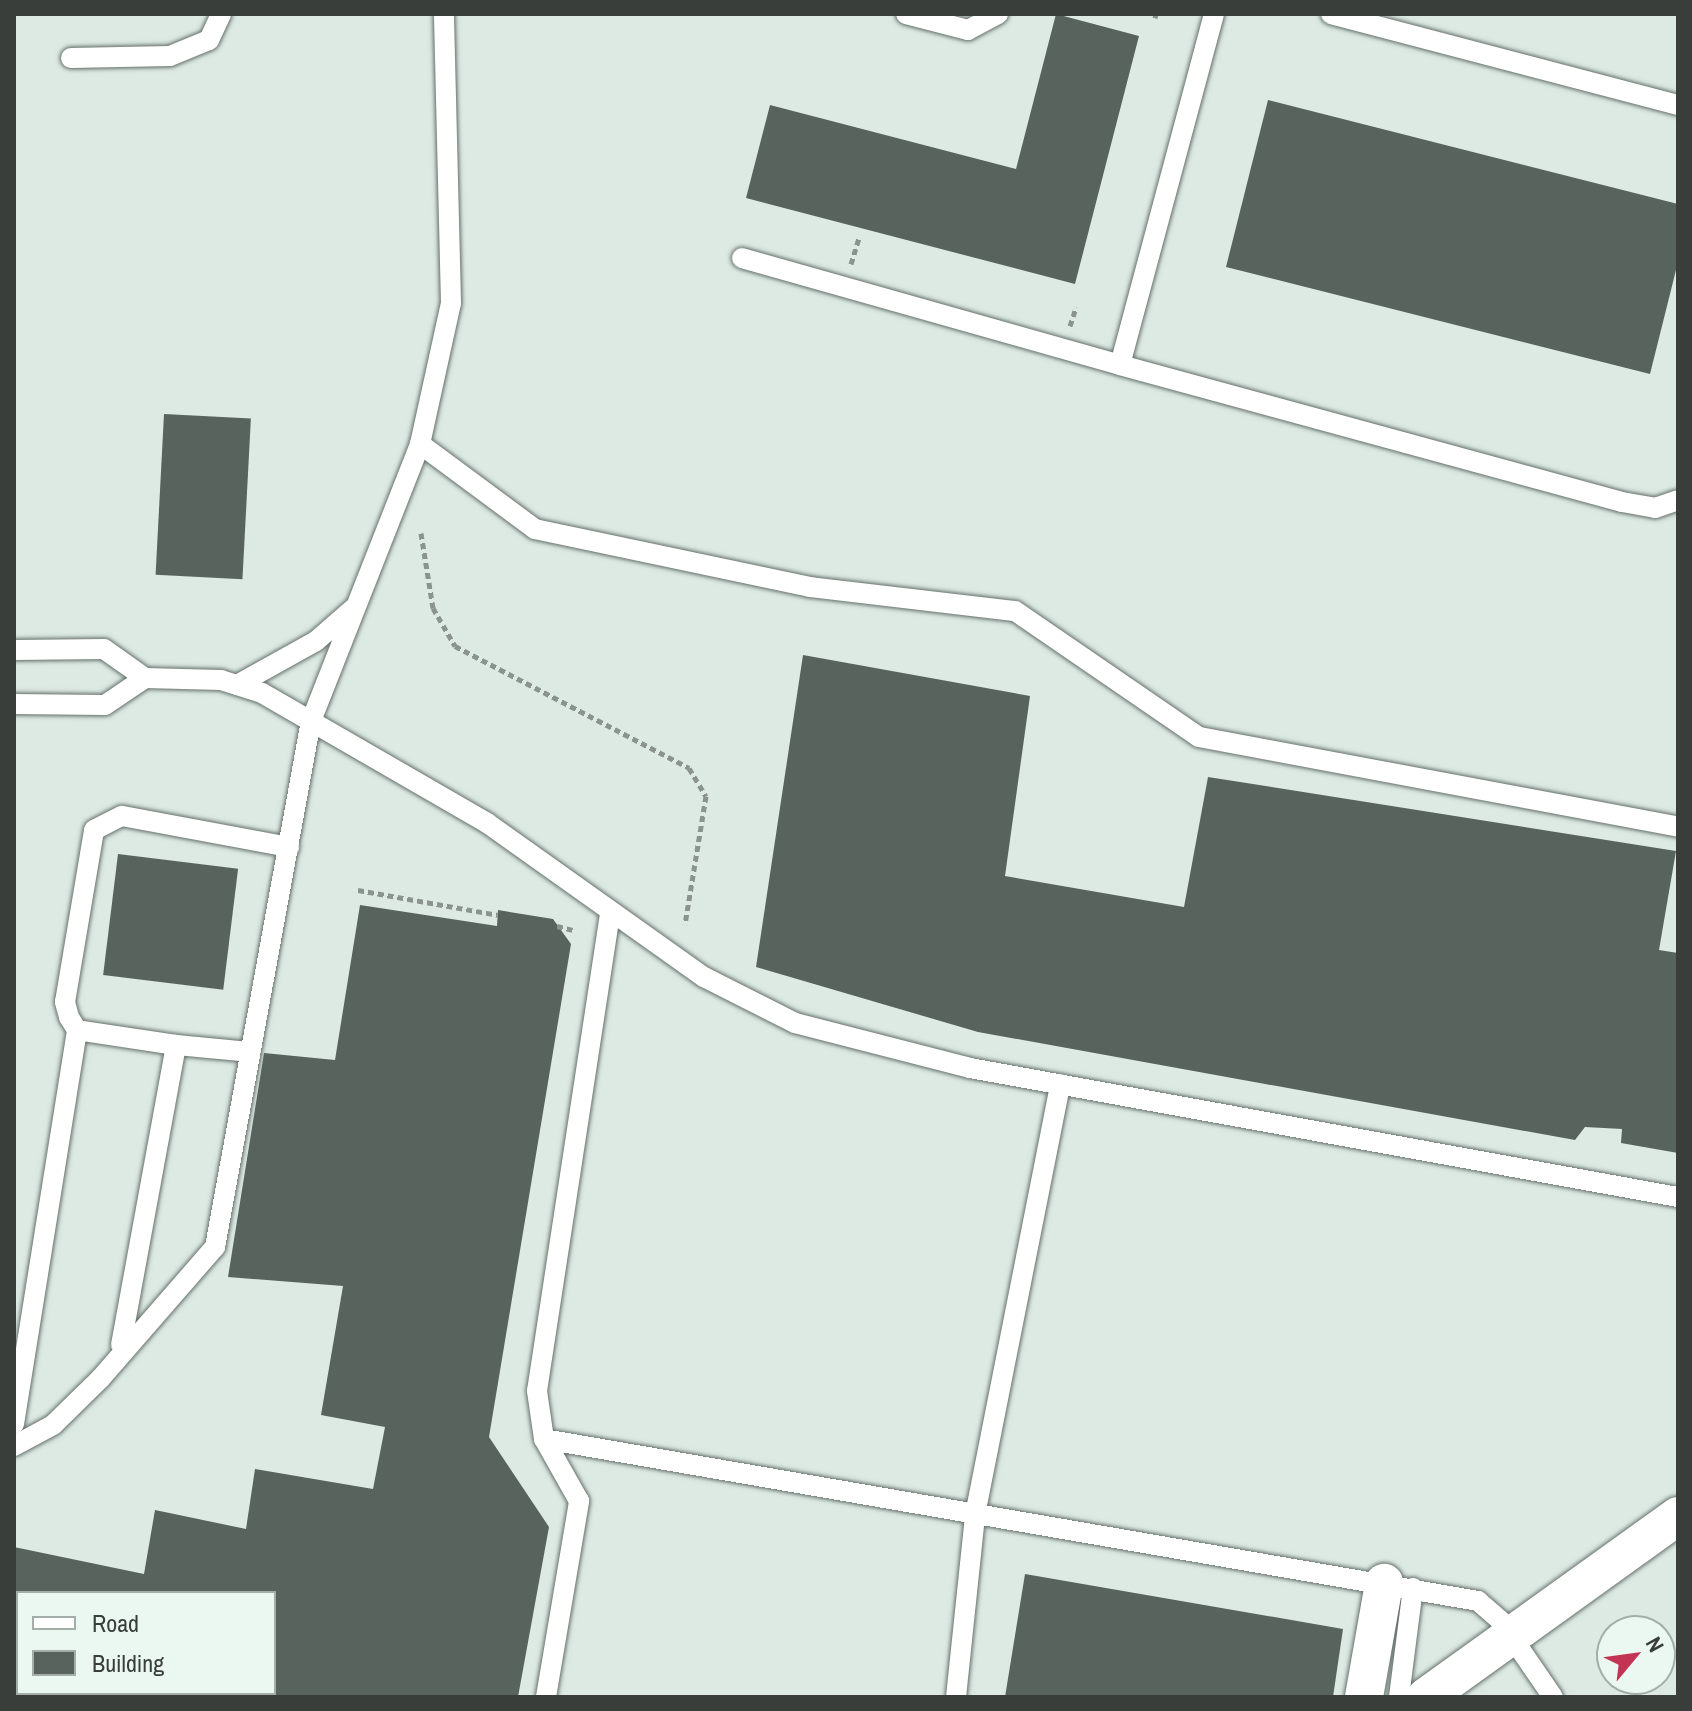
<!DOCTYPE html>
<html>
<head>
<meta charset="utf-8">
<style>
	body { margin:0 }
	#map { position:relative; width:1692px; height:1711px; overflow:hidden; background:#ddeae4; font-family:"Archivo Narrow",sans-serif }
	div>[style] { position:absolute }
	.building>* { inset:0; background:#58635d; transform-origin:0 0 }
	.path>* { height:5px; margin-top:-2.5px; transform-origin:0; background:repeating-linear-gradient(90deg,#8a938f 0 6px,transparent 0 10px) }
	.roads { filter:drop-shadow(0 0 2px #65706a) drop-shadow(0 0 2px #65706a) }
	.lane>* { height:20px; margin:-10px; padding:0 10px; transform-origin:10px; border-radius:10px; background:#fff }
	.street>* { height:38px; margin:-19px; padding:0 19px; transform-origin:19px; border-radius:19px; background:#fff }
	span { translate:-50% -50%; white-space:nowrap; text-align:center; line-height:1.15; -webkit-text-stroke:8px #ebf8f1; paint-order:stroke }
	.frame { position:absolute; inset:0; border:16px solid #393e3b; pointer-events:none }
	.legend { position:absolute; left:16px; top:1591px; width:260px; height:104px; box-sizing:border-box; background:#ebf8f1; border:2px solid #a4aea8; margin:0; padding:10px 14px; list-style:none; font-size:24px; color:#393e3b }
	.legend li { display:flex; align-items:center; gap:16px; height:40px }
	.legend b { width:40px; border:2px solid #a4aea8 }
	.north { position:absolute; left:1596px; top:1615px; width:80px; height:80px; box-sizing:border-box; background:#ebf8f1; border:2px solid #a4aea8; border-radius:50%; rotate:61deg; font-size:22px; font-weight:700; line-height:32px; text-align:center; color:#393e3b }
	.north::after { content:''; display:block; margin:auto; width:28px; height:36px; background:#c33353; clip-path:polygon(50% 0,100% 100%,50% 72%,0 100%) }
</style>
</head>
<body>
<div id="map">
	<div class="building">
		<div style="clip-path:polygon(1056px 14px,1139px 36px,1075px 284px,746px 198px,770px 105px,1016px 169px)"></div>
		<div style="clip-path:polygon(1268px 100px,1678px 204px,1678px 262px,1650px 374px,1226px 267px)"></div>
		<div style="left:164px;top:414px;width:87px;height:161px;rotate:3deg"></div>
		<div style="clip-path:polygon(803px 655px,1030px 696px,1005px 876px,1184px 907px,1208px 777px,1676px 851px,1659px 950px,1678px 953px,1678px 1153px,1621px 1143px,1622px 1129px,1585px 1127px,1575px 1140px,978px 1032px,756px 967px)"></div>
		<div style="left:118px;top:854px;width:121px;height:122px;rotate:7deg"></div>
		<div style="clip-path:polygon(evenodd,360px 905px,497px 926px,498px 910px,553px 919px,571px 944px,489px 1437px,549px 1527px,518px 1697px,14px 1697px,14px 1547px,144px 1574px,155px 1510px,246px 1529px,255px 1469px,373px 1489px,385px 1427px,321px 1415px,343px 1286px,228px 1277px,264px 1053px,335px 1060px,360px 905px,18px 1593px,274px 1593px,274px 1693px,18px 1693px,18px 1593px)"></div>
		<div style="clip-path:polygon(1025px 1574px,1343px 1629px,1333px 1697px,1005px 1697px)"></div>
	</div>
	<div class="path">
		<div style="left:1155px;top:18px;width:4px;rotate:-76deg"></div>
		<div style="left:851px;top:264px;width:27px;rotate:-73deg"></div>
		<div style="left:1070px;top:326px;width:20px;rotate:-72deg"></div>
		<div style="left:421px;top:533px;width:76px;rotate:80.9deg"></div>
		<div style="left:433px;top:608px;width:44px;rotate:59.9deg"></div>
		<div style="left:455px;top:646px;width:264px;rotate:27.5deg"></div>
		<div style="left:689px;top:768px;width:33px;rotate:59deg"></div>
		<div style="left:706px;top:796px;width:130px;rotate:99.3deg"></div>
		<div style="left:358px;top:890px;width:142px;rotate:10.1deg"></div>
		<div style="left:557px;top:926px;width:16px;rotate:14deg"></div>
	</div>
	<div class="roads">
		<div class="lane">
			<div style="left:906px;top:14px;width:64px;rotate:14.5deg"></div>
			<div style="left:968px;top:30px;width:34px;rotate:-28deg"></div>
			<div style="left:1214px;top:14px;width:363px;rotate:105deg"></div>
			<div style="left:1120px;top:365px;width:520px;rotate:15.26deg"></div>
			<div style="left:1622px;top:502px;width:34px;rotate:10deg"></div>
			<div style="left:1655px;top:508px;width:24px;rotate:-19deg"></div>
			<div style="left:1331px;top:14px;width:359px;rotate:14.7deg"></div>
			<div style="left:71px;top:58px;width:99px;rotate:-1.2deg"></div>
			<div style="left:170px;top:56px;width:42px;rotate:-22.3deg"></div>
			<div style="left:209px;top:40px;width:29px;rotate:-65deg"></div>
			<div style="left:742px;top:258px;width:393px;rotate:15.8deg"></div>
			<div style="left:420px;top:444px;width:143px;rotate:36.5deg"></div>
			<div style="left:535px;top:529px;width:281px;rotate:11.9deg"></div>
			<div style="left:810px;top:587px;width:206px;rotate:6.7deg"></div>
			<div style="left:1015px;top:611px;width:223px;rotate:34.4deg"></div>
			<div style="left:1199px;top:737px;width:487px;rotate:10.6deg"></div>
			<div style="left:14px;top:650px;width:90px;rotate:-0.6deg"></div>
			<div style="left:104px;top:649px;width:50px;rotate:35.3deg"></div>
			<div style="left:145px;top:678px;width:76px;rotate:1.5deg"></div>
			<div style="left:221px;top:680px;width:43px;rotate:17.6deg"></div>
			<div style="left:262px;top:693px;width:260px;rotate:30deg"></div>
			<div style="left:487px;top:823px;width:266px;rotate:35.4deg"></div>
			<div style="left:704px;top:977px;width:102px;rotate:26.8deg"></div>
			<div style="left:795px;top:1023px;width:181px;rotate:14.4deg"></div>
			<div style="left:970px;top:1068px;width:720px;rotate:10.33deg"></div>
			<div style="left:237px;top:685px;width:90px;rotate:-29.1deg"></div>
			<div style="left:316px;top:641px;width:49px;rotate:-40.9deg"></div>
			<div style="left:14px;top:704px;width:91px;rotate:0.6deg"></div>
			<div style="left:105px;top:705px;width:48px;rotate:-34deg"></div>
			<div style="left:176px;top:1045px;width:100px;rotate:-171.4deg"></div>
			<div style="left:77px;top:1030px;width:15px;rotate:-122deg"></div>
			<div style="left:69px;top:1017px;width:16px;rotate:-105deg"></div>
			<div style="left:65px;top:1002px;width:174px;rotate:-80.4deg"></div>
			<div style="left:94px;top:830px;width:31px;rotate:-27deg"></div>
			<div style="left:122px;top:816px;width:170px;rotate:10.5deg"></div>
			<div style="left:121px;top:1345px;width:305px;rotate:-79.6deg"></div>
			<div style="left:176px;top:1045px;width:74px;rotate:5.4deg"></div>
			<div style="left:14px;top:1424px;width:399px;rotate:-80.9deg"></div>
			<div style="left:544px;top:1439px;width:948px;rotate:9.84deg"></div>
			<div style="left:1478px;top:1601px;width:29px;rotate:41deg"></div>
			<div style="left:1500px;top:1620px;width:93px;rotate:55.5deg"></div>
			<div style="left:14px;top:1446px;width:44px;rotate:-28.3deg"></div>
			<div style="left:53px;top:1425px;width:67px;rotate:-44.4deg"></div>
			<div style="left:101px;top:1378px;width:174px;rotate:-49deg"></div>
			<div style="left:215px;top:1247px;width:535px;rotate:-79.66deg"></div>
			<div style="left:311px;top:721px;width:298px;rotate:-68.5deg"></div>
			<div style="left:420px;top:444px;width:144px;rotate:-77.6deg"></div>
			<div style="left:451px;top:303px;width:289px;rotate:-91.4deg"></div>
			<div style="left:546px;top:1697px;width:199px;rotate:-80.4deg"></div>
			<div style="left:579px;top:1501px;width:71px;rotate:-119.4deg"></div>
			<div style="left:544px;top:1439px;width:49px;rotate:-98.3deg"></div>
			<div style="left:537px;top:1391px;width:484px;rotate:-81.3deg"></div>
			<div style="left:956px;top:1697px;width:183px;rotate:-84deg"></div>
			<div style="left:975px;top:1515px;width:439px;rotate:-78.8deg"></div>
			<div style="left:1399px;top:1697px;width:110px;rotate:-82.7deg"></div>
		</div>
		<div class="street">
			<div style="left:1364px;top:1697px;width:116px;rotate:-80deg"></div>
			<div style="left:1426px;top:1697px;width:310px;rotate:-35.7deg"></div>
		</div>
	</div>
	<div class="frame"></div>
	<ul class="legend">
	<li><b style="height:10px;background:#fff"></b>Road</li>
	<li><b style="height:22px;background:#58635d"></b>Building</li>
	</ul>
	<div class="north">N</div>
</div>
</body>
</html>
